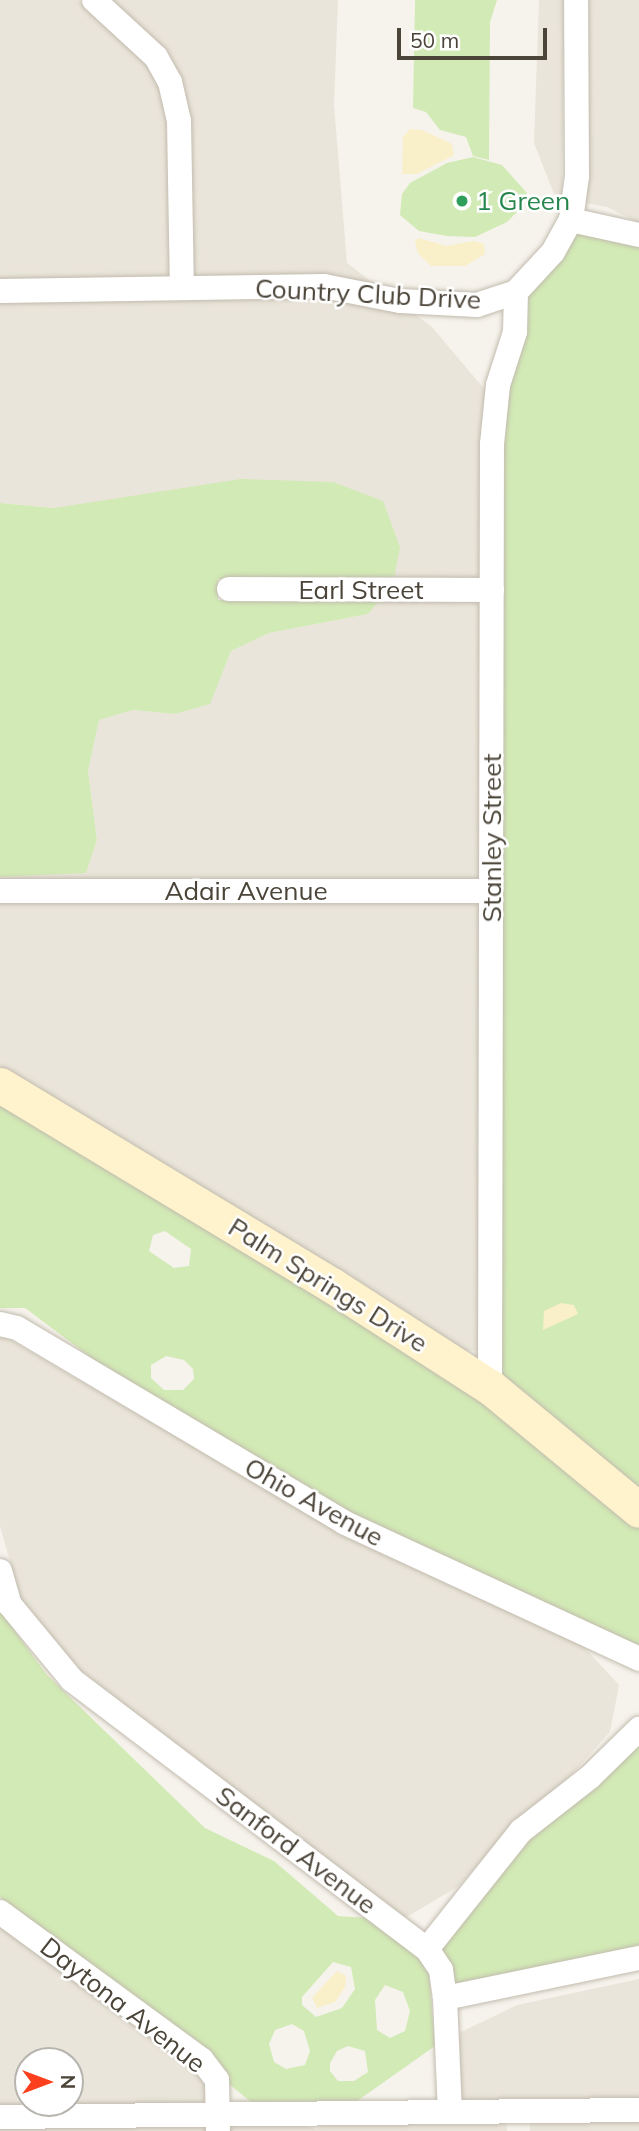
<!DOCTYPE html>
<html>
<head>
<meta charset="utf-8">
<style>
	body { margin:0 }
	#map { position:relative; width:639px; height:2131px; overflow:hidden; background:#f6f3ec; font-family:Mulish,sans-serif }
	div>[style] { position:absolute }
	.residential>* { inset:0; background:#eae5da; transform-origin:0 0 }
	.green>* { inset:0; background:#d2eab5 }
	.sand>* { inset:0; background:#f9efc9 }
	.roads { filter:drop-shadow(0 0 2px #c2bbae) drop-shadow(0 0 2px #c2bbae) }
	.street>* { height:24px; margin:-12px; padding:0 12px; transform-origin:12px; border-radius:12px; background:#fff }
	.secondary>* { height:35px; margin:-17.5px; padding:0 17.5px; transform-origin:17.5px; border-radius:17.5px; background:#fff3cd }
	.dots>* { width:19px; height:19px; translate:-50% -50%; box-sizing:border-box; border:4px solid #fff; border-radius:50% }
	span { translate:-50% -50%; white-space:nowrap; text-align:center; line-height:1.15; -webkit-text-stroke:5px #fff; paint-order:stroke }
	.leisure-label { font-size:26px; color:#27864d }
	.left { translate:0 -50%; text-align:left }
	.street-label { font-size:26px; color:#4b4439 }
	.north { position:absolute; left:14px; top:2047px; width:70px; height:70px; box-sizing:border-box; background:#fff; border:2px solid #b7b4b0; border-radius:50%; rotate:90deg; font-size:19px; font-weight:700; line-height:28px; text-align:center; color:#4b4439 }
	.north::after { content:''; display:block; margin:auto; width:24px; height:32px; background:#fc3f1d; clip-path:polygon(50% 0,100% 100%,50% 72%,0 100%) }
	.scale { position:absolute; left:397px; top:28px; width:150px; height:32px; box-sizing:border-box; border:4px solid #4b4439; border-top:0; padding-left:9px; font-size:21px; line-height:24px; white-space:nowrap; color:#4b4439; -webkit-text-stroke:5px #fff; paint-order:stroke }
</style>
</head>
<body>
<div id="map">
	<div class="residential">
		<div style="clip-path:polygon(0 0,78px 0,147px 63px,159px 85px,168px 122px,170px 277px,0 281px)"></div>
		<div style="clip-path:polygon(110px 0,338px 0,334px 105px,347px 263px,377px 286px,193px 277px,191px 121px)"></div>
		<div style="clip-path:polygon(539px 0,564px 0,562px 199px,556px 199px,534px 143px)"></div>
		<div style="clip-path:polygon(588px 0,639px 0,639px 223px,607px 207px,585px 203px)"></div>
		<div style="clip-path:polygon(322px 296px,412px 312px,432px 327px,486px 391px,481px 579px,394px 579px,54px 508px,0 503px,0 301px)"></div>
		<div style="clip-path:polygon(380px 600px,481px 600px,480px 881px,0 881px,0 877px,86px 872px,97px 840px,88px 771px,99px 720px,133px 710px,175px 714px,209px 704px,231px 651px,269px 633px,368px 614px)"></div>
		<div style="clip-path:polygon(0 902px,480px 902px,478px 1351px,451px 1349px,0 1073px)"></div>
		<div style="clip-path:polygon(0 1334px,338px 1531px,583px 1646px,619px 1685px,610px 1732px,561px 1786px,512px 1825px,459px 1886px,405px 1918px,81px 1674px,21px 1601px,0 1526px)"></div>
		<div style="clip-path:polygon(evenodd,0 1925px,193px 2067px,206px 2084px,208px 2102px,0 2107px,0 1925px,28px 2061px,70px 2061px,70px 2103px,28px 2103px,28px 2061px)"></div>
		<div style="clip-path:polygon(639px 1979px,639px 2100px,461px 2101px,459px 2033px,517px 2005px)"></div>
		<div style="left:639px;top:2121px;width:10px;height:109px;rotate:90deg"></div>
		<div style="clip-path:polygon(285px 2122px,317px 2129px,327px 2122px,506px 2122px,507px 2131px,230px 2131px,230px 2123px)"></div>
		<div style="clip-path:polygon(207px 2123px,207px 2131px,0 2131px,0 2128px)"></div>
	</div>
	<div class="green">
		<div style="clip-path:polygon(415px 0,497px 0,490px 22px,489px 160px,473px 156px,466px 137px,440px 130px,426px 112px,413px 108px)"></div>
		<div style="clip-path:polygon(473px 157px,502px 165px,527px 193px,520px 209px,507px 222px,475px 237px,447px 236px,419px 231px,400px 215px,402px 194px,410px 183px,447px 163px)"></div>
		<div style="clip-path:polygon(578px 231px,639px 246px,639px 1496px,502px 1383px,504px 445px,510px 387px,527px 333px,528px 296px)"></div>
		<div style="clip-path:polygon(241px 479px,333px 482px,383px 501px,400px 547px,394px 579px,218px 579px,218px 600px,380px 600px,368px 614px,269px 633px,231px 651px,210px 704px,175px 714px,133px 710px,99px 720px,88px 771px,97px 840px,86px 873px,0 877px,0 503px,54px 508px)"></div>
		<div style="clip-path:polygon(evenodd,0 1098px,478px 1392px,639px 1525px,639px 1648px,351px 1514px,105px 1368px,25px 1308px,0 1308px,0 1098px,165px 1231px,191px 1249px,189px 1266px,174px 1268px,149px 1251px,153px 1235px,165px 1231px,0 1098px,166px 1356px,184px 1360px,193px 1369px,194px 1379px,183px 1390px,164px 1390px,151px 1378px,151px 1365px,166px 1356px)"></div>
		<div style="clip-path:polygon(evenodd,0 1611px,47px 1675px,205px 1828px,274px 1861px,338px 1916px,368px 1918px,418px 1956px,429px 1974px,435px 2046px,357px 2101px,251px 2102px,0 1897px,0 1611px,333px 1962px,351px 1967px,355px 1989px,342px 2008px,316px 2017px,302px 2005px,302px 1997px,333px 1962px,0 1611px,385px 1985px,403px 1992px,410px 2011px,405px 2031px,390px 2038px,377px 2030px,375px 2000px,385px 1985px,0 1611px,292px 2024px,304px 2031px,310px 2051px,305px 2065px,286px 2069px,274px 2062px,269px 2044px,275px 2030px,292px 2024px,0 1611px,348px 2046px,365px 2051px,368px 2072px,354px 2081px,338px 2081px,330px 2071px,330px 2063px,337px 2051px,348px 2046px)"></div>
		<div style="clip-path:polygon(639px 1745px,639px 1947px,455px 1985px,441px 1949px,530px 1838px)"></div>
	</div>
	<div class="sand">
		<div style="clip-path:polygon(410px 129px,422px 130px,452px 144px,454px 155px,417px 174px,402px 174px,403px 137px)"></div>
		<div style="clip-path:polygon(419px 238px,446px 246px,474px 241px,484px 244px,485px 254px,465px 266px,431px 266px,418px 253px,415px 241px)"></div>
		<div style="clip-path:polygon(561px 1303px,574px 1305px,578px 1314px,543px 1330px,544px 1311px)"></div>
		<div style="clip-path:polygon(337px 1971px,346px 1976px,345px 1987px,335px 2002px,317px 2008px,312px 1998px)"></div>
	</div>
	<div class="roads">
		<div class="street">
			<div style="left:94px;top:0;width:84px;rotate:42.6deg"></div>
			<div style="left:156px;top:57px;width:29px;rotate:61deg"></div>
			<div style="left:170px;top:82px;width:40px;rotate:77deg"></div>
			<div style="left:179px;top:121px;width:166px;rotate:89deg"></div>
			<div style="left:571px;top:220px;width:70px;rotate:12.4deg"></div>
			<div style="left:0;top:291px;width:324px;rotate:-0.9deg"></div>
			<div style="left:324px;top:286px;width:77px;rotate:11.2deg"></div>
			<div style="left:400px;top:301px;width:77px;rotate:3deg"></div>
			<div style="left:477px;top:305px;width:41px;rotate:-18.4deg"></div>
			<div style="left:516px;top:292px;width:54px;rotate:-47.2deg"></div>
			<div style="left:553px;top:252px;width:37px;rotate:-61deg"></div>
			<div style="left:571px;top:220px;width:44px;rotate:-82.2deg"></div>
			<div style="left:577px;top:176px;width:176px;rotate:-90.3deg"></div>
			<div style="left:229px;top:589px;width:263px;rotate:0.2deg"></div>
			<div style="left:0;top:891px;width:491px"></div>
			<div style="left:0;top:1324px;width:17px;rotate:13deg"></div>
			<div style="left:17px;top:1328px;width:382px;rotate:30.7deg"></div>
			<div style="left:345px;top:1523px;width:324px;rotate:24.8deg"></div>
			<div style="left:490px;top:1387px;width:943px;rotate:-89.88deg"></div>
			<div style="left:492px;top:444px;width:59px;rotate:-84.2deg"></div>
			<div style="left:498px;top:385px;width:56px;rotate:-72.2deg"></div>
			<div style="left:515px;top:332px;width:40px;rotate:-88.6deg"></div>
			<div style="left:0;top:1571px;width:35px;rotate:74deg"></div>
			<div style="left:10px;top:1605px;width:97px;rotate:50.4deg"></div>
			<div style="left:72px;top:1680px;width:445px;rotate:37.2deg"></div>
			<div style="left:427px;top:1949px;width:25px;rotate:56deg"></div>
			<div style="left:441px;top:1970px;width:28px;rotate:82deg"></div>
			<div style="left:445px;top:1998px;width:114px;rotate:87.5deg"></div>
			<div style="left:0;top:1912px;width:250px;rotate:36.2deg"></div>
			<div style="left:202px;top:2060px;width:25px;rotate:53deg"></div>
			<div style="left:217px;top:2080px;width:51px;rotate:88.9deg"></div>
			<div style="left:427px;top:1949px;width:151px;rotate:-51.5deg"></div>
			<div style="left:521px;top:1831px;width:88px;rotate:-38deg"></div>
			<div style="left:590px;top:1777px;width:69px;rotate:-44.4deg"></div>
			<div style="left:445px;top:1998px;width:198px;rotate:-11.7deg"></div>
			<div style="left:0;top:2117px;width:639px;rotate:-0.63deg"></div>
		</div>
		<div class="secondary">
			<div style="left:0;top:1085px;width:389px;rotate:31.1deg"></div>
			<div style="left:333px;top:1286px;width:187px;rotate:32.8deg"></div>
			<div style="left:490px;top:1387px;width:193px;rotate:39.5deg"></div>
		</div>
	</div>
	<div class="dots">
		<div style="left:462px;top:201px;background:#2e9e5b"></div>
	</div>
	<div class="leisure-label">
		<span class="left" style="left:476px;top:201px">1 Green</span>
	</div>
	<div class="street-label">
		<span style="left:368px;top:294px;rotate:3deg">Country Club Drive</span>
		<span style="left:361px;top:590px">Earl Street</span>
		<span style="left:492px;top:838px;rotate:-90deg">Stanley Street</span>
		<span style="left:246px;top:891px">Adair Avenue</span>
		<span style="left:328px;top:1285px;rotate:32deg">Palm Springs Drive</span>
		<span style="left:314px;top:1502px;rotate:29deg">Ohio Avenue</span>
		<span style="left:296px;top:1850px;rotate:37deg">Sanford Avenue</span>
		<span style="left:123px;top:2005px;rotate:38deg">Daytona Avenue</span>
	</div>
	<div class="north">N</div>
	<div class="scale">50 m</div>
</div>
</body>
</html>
